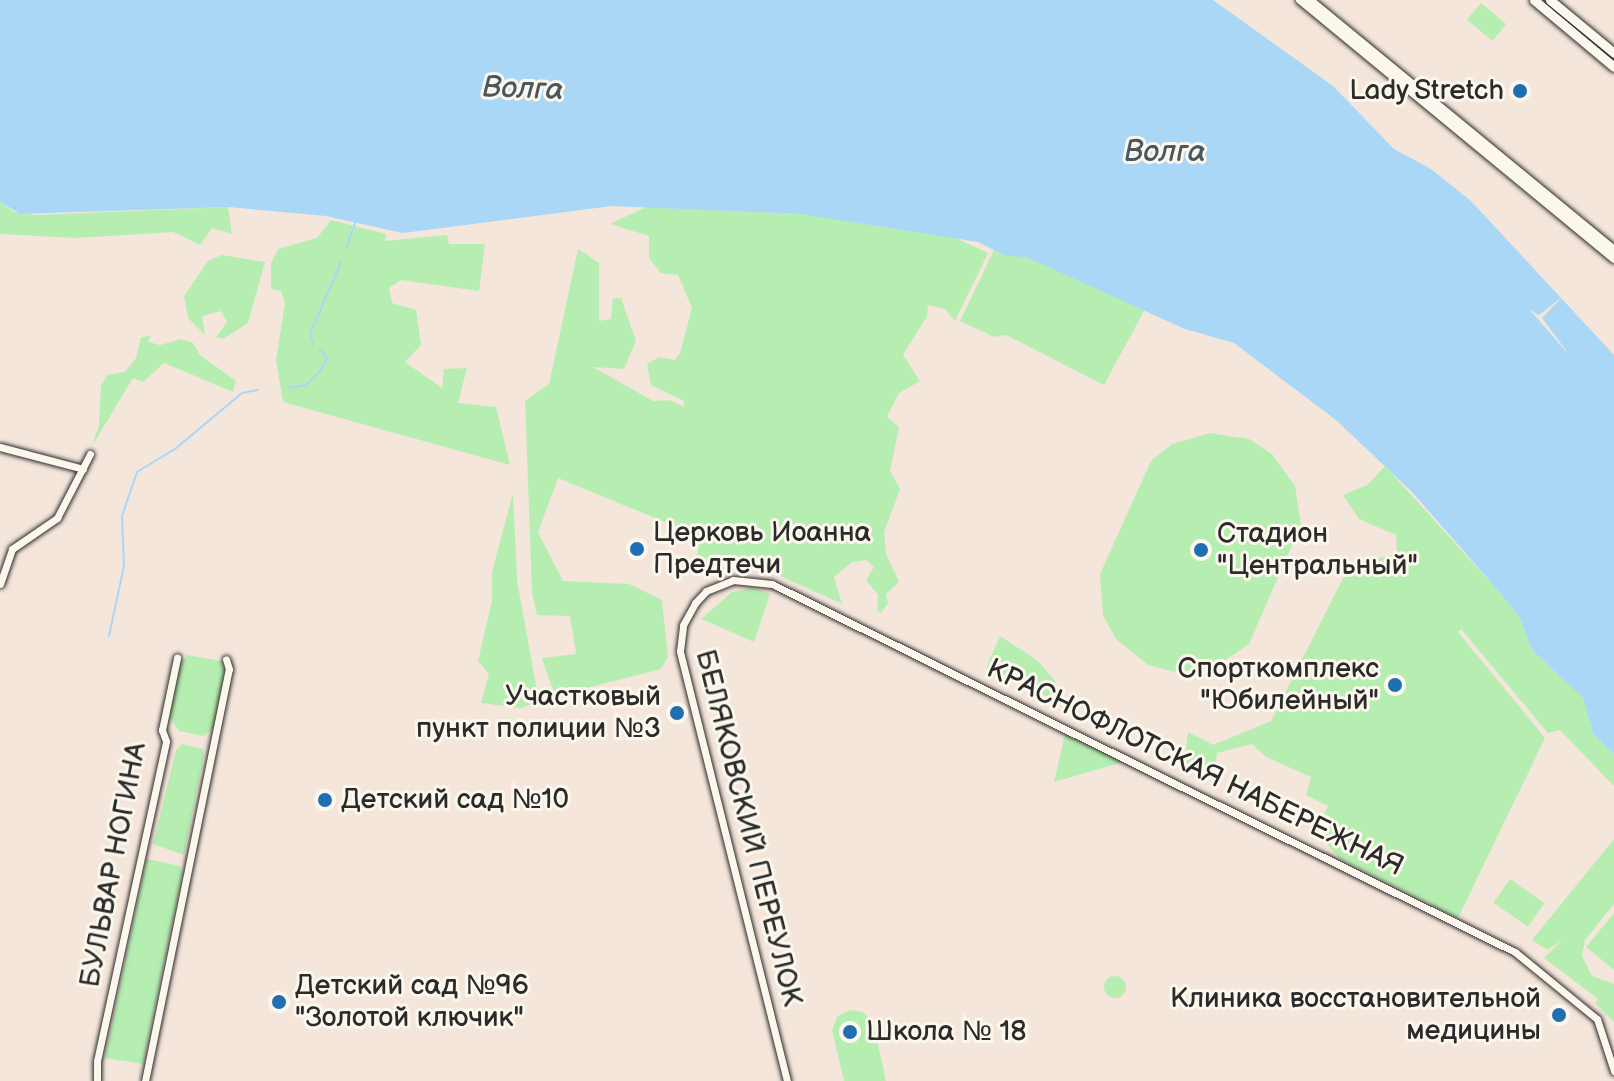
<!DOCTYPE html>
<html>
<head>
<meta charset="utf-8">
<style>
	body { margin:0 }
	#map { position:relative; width:1614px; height:1081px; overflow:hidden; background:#f5e6dc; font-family:"Balsamiq Sans",sans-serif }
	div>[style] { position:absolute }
	.green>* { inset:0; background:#b6eeb1; transform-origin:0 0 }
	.round { border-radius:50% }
	.water>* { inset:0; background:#abd7f7 }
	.pier>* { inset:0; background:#f5e6dc }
	.stream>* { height:2px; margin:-1px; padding:0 1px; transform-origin:1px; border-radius:1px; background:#abd7f7 }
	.roads { filter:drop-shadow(0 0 2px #2b2b2b) drop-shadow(0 0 2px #2b2b2b) }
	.tertiary>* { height:7px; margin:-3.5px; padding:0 3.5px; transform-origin:3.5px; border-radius:3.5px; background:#fbf7ec }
	.secondary>* { height:8px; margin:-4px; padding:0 4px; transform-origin:4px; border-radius:4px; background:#fbf7ec }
	.primary>* { height:9px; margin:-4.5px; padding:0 4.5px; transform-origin:4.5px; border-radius:4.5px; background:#fbf7ec }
	.dots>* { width:22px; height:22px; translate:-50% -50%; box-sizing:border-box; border:4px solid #fbf7ec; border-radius:50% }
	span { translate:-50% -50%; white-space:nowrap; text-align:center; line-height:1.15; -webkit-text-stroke:6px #fbf7ec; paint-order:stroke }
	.poi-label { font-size:28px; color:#2b2b2b }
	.right { translate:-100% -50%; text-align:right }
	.left { translate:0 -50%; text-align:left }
	.street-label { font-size:28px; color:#2b2b2b }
	.water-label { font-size:30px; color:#4b565e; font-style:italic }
</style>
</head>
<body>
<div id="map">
	<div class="green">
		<div style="left:1481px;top:3px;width:33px;height:22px;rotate:40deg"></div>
		<div style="clip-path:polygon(0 202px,14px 212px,36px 215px,228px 207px,232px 234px,212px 228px,200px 245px,173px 232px,76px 238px,0 234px)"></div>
		<div style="clip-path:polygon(646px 207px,801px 214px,920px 229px,949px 235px,988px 253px,955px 321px,945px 309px,928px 305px,927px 316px,903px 355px,920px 381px,899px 393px,887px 417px,899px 427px,890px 471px,900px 489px,884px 532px,886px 554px,899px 582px,886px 594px,888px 603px,881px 613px,877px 610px,878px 595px,866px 580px,874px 567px,866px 560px,852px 562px,834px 577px,842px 604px,745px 560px,694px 567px,701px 537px,558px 478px,538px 532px,563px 581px,629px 584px,662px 600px,668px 657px,661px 669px,555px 696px,542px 658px,576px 654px,570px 616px,537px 615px,532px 592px,525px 401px,549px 384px,578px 249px,599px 263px,599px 321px,611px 319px,613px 298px,621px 298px,636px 341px,624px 369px,593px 367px,653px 401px,669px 400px,684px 407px,684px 401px,651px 385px,647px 364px,659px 357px,675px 360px,680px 353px,692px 308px,678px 275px,661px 273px,649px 258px,649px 236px,610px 224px)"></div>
		<div style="clip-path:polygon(331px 220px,386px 234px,385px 241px,447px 235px,449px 244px,485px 244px,479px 291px,401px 280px,389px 288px,392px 303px,416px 310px,421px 345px,405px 362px,442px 388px,444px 369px,467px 368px,458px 403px,496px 407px,510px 465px,283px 402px,276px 360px,285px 303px,281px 291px,271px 289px,271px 263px,278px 249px,317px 238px)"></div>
		<div style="clip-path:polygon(994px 250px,1026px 257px,1145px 309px,1104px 385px,1006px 335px,994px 337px,960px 321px)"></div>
		<div style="clip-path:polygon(222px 255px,265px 262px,248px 323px,223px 339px,216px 337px,227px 322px,221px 311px,202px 316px,205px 335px,188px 318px,184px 296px,208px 261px)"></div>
		<div style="clip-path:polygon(151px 336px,148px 342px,160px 345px,181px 339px,193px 343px,200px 355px,236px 381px,233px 392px,164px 363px,143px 382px,133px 378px,92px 446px,99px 425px,101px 386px,107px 375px,125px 372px,136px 358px,141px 337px)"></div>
		<div style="clip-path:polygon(1210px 433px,1249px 439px,1272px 454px,1295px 486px,1301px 525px,1249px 644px,1215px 667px,1175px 672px,1148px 665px,1116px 639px,1103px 615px,1100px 574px,1151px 461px,1172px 444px)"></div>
		<div style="clip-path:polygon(1385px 466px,1501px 594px,1519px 617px,1532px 650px,1583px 698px,1593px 734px,1614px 754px,1614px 786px,1560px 730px,1548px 733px,1461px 629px,1458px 632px,1545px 738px,1458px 918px,1340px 859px,1316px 832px,1328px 806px,1306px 795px,1311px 777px,1266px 757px,1252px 744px,1217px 753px,1215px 768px,1184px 764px,1188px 732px,1213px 745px,1271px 721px,1350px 564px,1397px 554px,1396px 535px,1359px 519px,1343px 495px,1367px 485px)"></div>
		<div style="clip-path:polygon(513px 493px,517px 580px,539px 702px,521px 708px,481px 703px,489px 674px,478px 661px,492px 600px,492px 572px)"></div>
		<div style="clip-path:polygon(753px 588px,770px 594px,754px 642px,701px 619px,732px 592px)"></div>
		<div style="clip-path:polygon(1000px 636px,1037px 660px,1056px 682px,1050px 698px,986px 668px)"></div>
		<div style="clip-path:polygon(187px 655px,221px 661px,226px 671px,214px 728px,203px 736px,179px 731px,170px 717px,180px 665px)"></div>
		<div style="clip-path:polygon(1065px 734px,1123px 762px,1054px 782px)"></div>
		<div style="clip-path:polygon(182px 744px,203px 749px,204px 755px,184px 855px,153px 844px,176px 750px)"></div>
		<div style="clip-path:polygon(1614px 839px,1614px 904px,1585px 940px,1582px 956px,1592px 976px,1614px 984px,1614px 1022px,1595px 1003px,1598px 999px,1544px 958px,1561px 941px,1547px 950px,1532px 940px)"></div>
		<div style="clip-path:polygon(147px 859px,180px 866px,182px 874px,143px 1064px,105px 1058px)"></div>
		<div style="left:1510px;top:879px;width:42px;height:29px;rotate:35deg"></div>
		<div style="clip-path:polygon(1614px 913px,1614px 970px,1586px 947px)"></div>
		<div class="round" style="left:1104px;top:976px;width:22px;height:22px"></div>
		<div style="clip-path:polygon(849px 1010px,863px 1012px,873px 1022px,886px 1081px,844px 1081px,832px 1030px,837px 1017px)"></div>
	</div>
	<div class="water">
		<div style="clip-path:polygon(0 0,1213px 0,1333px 86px,1394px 149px,1431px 169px,1471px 201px,1614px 355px,1614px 754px,1593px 734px,1583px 698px,1532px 650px,1519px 617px,1501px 594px,1413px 493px,1336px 420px,1234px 343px,1185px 329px,1026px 257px,1006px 256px,978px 242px,801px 214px,612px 206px,403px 233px,326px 216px,228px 207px,20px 214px,0 202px)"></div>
	</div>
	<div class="pier">
		<div style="clip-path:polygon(1562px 297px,1542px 318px,1571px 357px,1530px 310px,1539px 315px)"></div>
	</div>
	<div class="stream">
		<div style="left:346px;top:248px;width:27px;rotate:-70deg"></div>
		<div style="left:313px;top:345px;width:11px;rotate:-105deg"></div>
		<div style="left:310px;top:334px;width:78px;rotate:-66.7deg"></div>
		<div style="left:289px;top:388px;width:17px;rotate:-10deg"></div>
		<div style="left:306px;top:385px;width:20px;rotate:-45deg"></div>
		<div style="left:320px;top:371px;width:15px;rotate:-62deg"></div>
		<div style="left:327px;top:358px;width:11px;rotate:-131deg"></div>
		<div style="left:109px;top:636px;width:72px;rotate:-77.9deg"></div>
		<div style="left:124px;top:566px;width:50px;rotate:-92.3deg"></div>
		<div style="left:122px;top:516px;width:46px;rotate:-71.2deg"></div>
		<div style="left:137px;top:472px;width:44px;rotate:-31.2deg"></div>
		<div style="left:175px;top:449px;width:87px;rotate:-39.9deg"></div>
		<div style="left:242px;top:393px;width:16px;rotate:-11deg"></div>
	</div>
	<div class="roads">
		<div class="tertiary">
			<div style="left:0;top:447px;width:86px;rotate:14.8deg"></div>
			<div style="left:0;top:584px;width:37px;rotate:-71deg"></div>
			<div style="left:12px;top:549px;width:55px;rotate:-34.6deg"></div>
			<div style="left:57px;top:518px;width:72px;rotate:-62.7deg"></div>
			<div style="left:97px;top:1081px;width:20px;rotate:-90deg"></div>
			<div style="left:97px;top:1061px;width:327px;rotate:-77.8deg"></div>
			<div style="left:166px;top:741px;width:12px;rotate:-110deg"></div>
			<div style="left:162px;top:730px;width:74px;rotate:-78.2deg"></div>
			<div style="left:145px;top:1081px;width:420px;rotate:-78.5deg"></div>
			<div style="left:229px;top:669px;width:10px;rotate:-107deg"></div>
			<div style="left:787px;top:1081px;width:443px;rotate:-104deg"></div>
			<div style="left:680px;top:651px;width:26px;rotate:-83deg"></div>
			<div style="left:683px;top:625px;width:25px;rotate:-61deg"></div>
			<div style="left:695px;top:603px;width:16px;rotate:-47deg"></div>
			<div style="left:706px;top:591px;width:29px;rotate:-22deg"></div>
			<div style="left:733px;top:580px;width:39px;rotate:6deg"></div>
			<div style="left:772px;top:584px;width:829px;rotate:26.35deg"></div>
			<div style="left:1515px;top:952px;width:106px;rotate:39.3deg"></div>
			<div style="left:1597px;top:1019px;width:55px;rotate:71.9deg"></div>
		</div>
		<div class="secondary">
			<div style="left:1300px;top:0;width:407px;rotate:39.5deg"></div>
			<div style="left:1310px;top:0;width:394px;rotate:39.4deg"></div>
		</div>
		<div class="primary">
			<div style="left:1534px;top:0;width:104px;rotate:39.9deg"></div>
			<div style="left:1550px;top:0;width:83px;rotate:39.6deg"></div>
		</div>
	</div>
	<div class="dots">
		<div style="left:1520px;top:91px;background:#1f6fb2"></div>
		<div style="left:637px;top:549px;background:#1f6fb2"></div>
		<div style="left:1201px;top:550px;background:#1f6fb2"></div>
		<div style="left:1395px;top:685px;background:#1f6fb2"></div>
		<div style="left:677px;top:713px;background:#1f6fb2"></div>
		<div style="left:325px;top:800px;background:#1f6fb2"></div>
		<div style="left:279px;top:1002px;background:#1f6fb2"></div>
		<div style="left:1559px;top:1015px;background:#1f6fb2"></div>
		<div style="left:850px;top:1032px;background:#1f6fb2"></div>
	</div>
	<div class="poi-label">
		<span class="right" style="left:1504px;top:91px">Lady Stretch</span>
		<span class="left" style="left:653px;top:549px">Церковь Иоанна<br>Предтечи</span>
		<span class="left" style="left:1217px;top:550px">Стадион<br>"Центральный"</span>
		<span class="right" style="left:1379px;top:685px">Спорткомплекс<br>"Юбилейный"</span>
		<span class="right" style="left:661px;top:713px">Участковый<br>пункт полиции №3</span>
		<span class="left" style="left:341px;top:800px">Детский сад №10</span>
		<span class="left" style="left:295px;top:1002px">Детский сад №96<br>"Золотой ключик"</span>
		<span class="right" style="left:1541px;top:1015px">Клиника восстановительной<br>медицины</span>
		<span class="left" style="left:866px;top:1032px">Школа № 18</span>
	</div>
	<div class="street-label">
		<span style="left:1195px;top:768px;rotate:26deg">КРАСНОФЛОТСКАЯ НАБЕРЕЖНАЯ</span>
		<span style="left:748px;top:828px;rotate:76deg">БЕЛЯКОВСКИЙ ПЕРЕУЛОК</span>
		<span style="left:114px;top:865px;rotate:-79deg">БУЛЬВАР НОГИНА</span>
	</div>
	<div class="water-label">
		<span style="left:523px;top:89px;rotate:2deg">Волга</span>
		<span style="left:1165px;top:152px">Волга</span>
	</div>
</div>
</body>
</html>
